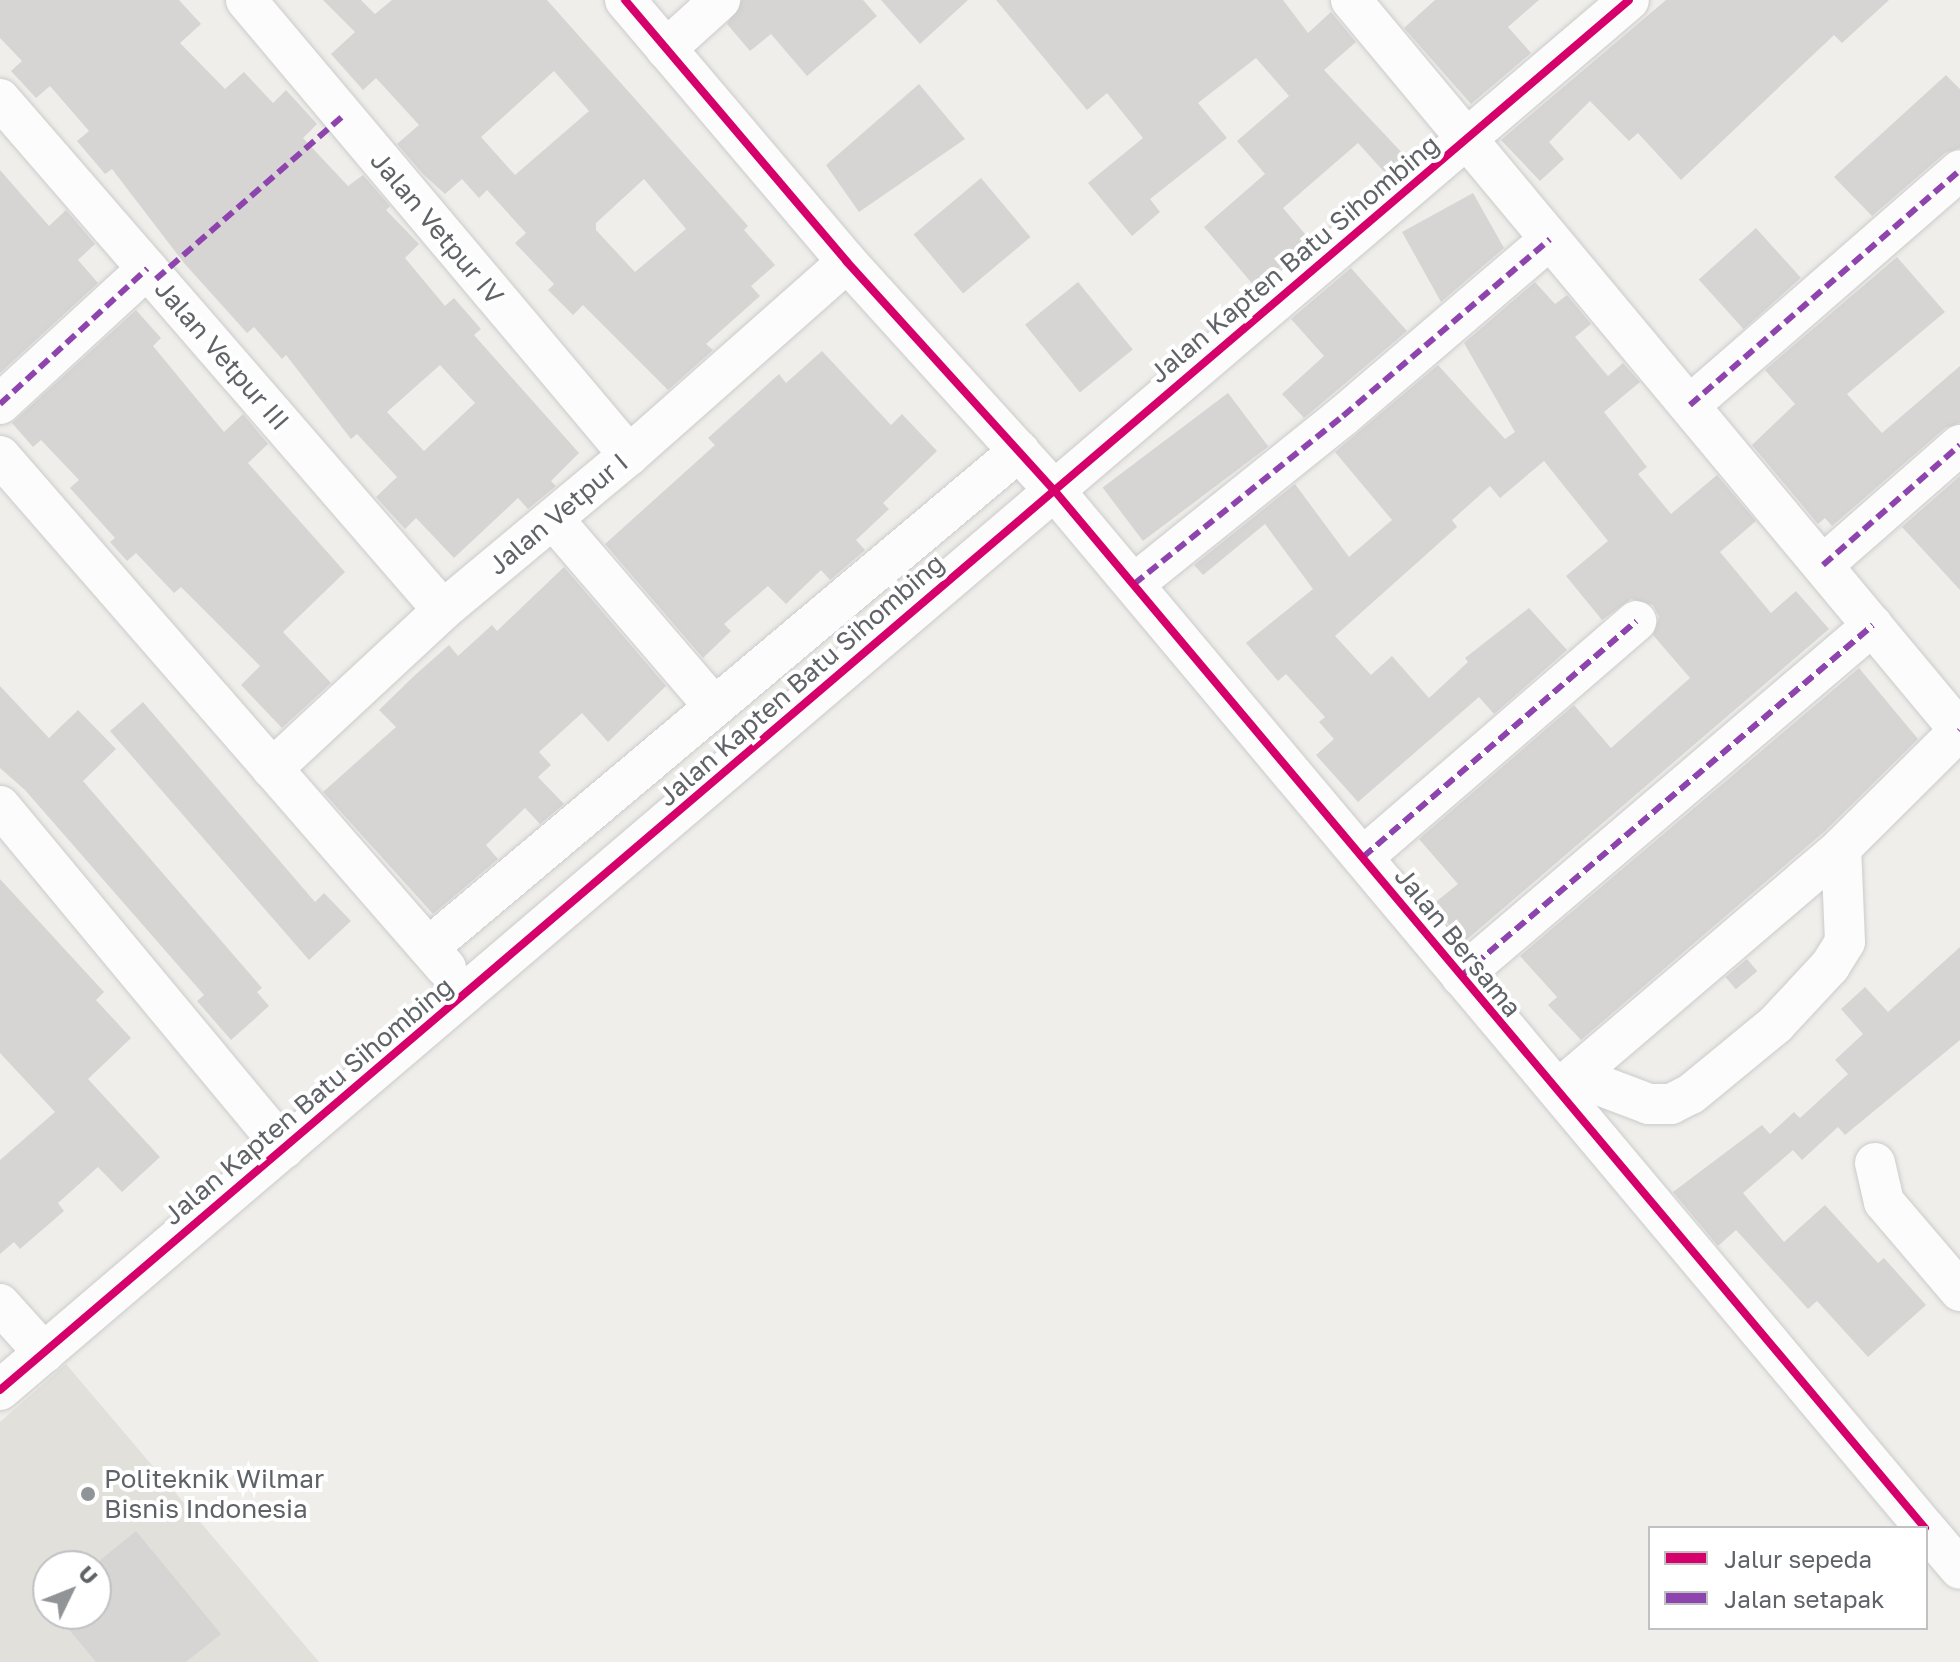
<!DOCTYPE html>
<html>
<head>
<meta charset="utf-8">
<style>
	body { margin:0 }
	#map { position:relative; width:1960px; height:1662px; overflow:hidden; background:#efeeea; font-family:"Golos Text",sans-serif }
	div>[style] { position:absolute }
	.education>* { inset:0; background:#e2e0da }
	.building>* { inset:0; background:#d6d5d3; transform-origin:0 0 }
	.roads { filter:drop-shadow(0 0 2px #cbcccc) drop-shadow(0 0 2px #cbcccc) }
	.minor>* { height:40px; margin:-20px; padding:0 20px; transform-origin:20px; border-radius:20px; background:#fdfcfc }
	.quiet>* { height:6px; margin-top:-3px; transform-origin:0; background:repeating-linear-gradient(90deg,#8e44ad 0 12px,transparent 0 18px) }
	.cycleway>* { height:8px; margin:-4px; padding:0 4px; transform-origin:4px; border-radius:4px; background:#d6006c }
	.dots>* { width:22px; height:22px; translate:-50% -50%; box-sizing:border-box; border:4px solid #fff; border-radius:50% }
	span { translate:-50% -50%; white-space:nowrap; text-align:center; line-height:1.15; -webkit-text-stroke:8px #fff; paint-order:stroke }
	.street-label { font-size:26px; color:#5f6368 }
	.poi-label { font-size:26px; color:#5f6368 }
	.left { translate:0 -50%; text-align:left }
	.legend { position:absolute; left:1648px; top:1526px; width:280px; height:104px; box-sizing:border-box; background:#fff; border:2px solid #bfc1c3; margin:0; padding:10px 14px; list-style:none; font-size:24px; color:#5f6368 }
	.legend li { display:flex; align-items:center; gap:16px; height:40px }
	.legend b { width:40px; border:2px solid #bfc1c3 }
	.north { position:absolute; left:32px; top:1550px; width:80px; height:80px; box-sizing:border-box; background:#fff; border:2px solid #bfc1c3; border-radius:50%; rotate:47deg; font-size:22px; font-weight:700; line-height:32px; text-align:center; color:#5f6368 }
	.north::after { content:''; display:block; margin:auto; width:28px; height:36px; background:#919496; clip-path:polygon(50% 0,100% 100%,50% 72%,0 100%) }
</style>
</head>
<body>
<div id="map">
	<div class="education">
		<div style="clip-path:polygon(evenodd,66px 1364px,319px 1662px,0 1662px,0 1422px,66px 1364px,48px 1566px,96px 1566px,96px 1614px,48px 1614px,48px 1566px)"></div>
	</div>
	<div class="building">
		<div style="clip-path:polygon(evenodd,0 0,179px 0,201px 24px,180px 43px,225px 89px,244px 72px,273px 103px,286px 90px,317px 124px,303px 138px,348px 186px,363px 175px,390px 206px,386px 210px,419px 244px,405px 258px,445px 306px,454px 298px,481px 329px,474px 335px,579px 453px,551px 481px,556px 486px,528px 509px,518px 498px,454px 558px,416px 518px,405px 529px,376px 497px,397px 477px,357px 434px,351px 439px,286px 355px,282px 359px,254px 327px,247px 333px,184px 263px,112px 169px,105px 174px,77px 141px,89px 131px,50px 86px,36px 98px,11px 71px,22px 61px,0 38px,0 0,440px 365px,475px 403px,424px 451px,387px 412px,440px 365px)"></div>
		<div style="clip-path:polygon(evenodd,323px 0,361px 0,375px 14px,392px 0,547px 0,748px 226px,744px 230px,775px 265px,751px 286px,760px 296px,706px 344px,713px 350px,668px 390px,583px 305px,573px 315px,548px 290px,554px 284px,515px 243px,526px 233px,487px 190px,479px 198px,462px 179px,445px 194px,423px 174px,397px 144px,419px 125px,376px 78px,363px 90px,331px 54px,355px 32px,323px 0,554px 71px,589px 111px,515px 175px,481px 137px,554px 71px,323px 0,644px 179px,686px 229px,635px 272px,596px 230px,596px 223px,644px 179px)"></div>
		<div style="clip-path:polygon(742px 0,863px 0,877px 16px,807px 76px,771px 34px,750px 51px,727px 24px)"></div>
		<div style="clip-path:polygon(881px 0,968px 0,920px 44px)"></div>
		<div style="clip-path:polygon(996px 0,1283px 0,1308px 33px,1331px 12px,1356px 42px,1324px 70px,1406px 157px,1387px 175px,1358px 143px,1283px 208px,1311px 241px,1256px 288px,1204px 227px,1265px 174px,1237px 141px,1289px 96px,1256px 58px,1198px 103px,1227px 138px,1150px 199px,1160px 212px,1132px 236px,1088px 183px,1143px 138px,1107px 93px,1087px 110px)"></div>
		<div style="clip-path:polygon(1435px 0,1539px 0,1508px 27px,1531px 53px,1471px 104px,1404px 28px)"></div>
		<div style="clip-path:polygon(1666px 0,1889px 0,1842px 43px,1834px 35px,1681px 180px,1638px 133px,1629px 141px,1590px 101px,1549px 142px,1564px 159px,1540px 181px,1501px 140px)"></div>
		<div style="clip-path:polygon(1946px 75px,1960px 89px,1960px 148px,1945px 153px,1872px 216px,1834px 177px)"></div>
		<div style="clip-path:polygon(919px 84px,965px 139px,859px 212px,826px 165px)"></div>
		<div style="clip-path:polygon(0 170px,49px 226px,66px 210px,95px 244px,78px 260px,98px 283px,0 373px)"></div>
		<div style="left:981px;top:178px;width:77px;height:88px;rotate:50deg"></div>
		<div style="clip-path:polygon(1473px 193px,1504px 248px,1441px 302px,1402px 232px)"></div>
		<div style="left:1756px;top:228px;width:67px;height:77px;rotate:48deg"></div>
		<div style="clip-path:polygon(1897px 257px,1945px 312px,1847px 394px,1882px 433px,1960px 366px,1960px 423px,1945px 428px,1832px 526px,1825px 518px,1818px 524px,1752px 445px,1795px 404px,1765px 370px)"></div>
		<div style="clip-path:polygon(1351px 268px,1407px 331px,1304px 418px,1282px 394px,1324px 356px,1291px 319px)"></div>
		<div style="left:1078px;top:282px;width:87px;height:68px;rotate:51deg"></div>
		<div style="clip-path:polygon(1535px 282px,1555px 304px,1567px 295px,1591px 324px,1575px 337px,1608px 376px,1623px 363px,1640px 382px,1604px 412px,1647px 467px,1638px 474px,1671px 514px,1717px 475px,1756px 521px,1720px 552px,1771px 613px,1796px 591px,1829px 629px,1464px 942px,1432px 905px,1458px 884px,1419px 839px,1574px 705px,1611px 748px,1690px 678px,1653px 635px,1659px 617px,1653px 605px,1631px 599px,1602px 620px,1566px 576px,1608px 541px,1544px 461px,1500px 498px,1490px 486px,1452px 520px,1457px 527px,1335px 636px,1371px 675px,1392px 656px,1429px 698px,1468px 662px,1465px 658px,1529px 608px,1567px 650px,1494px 714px,1479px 697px,1358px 802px,1316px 755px,1334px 739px,1319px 722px,1325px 717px,1286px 674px,1278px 681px,1246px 643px,1313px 589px,1265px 524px,1203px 575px,1194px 565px,1295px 484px,1349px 557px,1392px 520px,1335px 452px,1438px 365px,1505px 439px,1515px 432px,1464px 343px)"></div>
		<div style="clip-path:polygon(136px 310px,161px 338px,153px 346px,224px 432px,243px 414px,268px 444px,248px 463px,345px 572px,283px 632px,331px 683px,282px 728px,241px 685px,260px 666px,181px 587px,174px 593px,136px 553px,127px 561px,110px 542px,115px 538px,70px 488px,79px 480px,41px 440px,33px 447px,12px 423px)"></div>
		<div style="clip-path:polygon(822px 351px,891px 425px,902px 414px,937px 451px,883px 503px,889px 509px,856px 540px,865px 550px,830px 580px,821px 570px,786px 604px,768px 586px,724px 624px,731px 631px,703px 658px,605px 544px,715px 445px,708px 438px,779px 374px,786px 383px)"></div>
		<div style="left:1228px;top:393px;width:67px;height:157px;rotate:53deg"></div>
		<div style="clip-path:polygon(1960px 476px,1960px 590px,1902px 527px,1864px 560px)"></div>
		<div style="clip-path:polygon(564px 567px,666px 686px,608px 742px,582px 713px,539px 752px,551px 765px,538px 777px,564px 804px,540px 824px,525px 808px,486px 845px,498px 859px,433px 914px,323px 792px,396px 727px,379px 710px,415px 675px,449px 645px,458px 656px,492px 625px,497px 631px)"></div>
		<div style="clip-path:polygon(1859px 668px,1918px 739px,1825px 831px,1581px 1040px,1548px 1005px,1557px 997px,1520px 956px)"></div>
		<div style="clip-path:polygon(0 686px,49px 738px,78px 710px,116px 749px,83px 781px,262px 988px,257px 992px,269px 1006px,231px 1040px,197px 1001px,204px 995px,25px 790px,0 768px)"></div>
		<div style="clip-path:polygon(143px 702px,315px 902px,324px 893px,351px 921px,309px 960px,110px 731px)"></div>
		<div style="clip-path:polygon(0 879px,104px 992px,96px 1000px,131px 1038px,88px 1079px,160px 1157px,122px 1192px,98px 1167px,58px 1203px,64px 1211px,20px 1249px,14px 1242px,0 1254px,0 1160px,55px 1112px,0 1053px)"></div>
		<div style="clip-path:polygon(1960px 947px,1960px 1040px,1845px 1135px,1838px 1127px,1802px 1160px,1793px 1150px,1743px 1193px,1784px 1242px,1825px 1205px,1878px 1263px,1884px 1258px,1926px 1305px,1868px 1357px,1817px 1301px,1808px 1309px,1736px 1230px,1718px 1246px,1673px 1192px,1762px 1125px,1770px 1134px,1794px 1112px,1800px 1118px,1848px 1074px,1835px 1060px,1863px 1034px,1841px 1009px,1865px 987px,1888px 1012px)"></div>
		<div style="left:1747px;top:959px;width:16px;height:28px;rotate:50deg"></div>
		<div style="clip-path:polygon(136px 1531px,221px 1634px,186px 1662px,96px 1662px,56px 1614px,96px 1614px,93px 1566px)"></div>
	</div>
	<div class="roads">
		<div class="minor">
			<div style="left:246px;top:0;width:595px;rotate:49.91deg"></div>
			<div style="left:625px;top:0;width:343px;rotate:49.7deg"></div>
			<div style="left:847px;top:262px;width:308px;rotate:47.8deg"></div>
			<div style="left:1054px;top:490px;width:1355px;rotate:50deg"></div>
			<div style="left:1351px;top:0;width:951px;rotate:50.2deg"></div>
			<div style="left:666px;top:49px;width:73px;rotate:-42.2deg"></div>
			<div style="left:0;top:99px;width:676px;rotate:49.08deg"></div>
			<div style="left:0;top:404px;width:200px;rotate:-42.6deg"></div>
			<div style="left:1690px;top:405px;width:358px;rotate:-41deg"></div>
			<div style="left:0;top:456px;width:679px;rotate:48.94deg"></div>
			<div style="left:553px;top:519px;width:245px;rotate:49.3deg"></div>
			<div style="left:1823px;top:565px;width:182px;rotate:-41.2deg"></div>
			<div style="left:1134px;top:584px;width:268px;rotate:-38.8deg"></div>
			<div style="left:1343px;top:416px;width:272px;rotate:-40.5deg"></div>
			<div style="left:272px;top:769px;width:233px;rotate:-42.9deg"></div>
			<div style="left:443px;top:610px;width:242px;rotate:-39.8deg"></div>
			<div style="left:629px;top:455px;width:291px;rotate:-41.5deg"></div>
			<div style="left:0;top:806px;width:445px;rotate:50.3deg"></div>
			<div style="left:1363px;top:857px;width:361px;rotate:-40.8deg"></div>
			<div style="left:429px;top:947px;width:771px;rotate:-40.05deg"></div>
			<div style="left:1461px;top:976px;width:541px;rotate:-40.43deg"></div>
			<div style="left:1575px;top:1076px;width:79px;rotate:20.7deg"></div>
			<div style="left:1649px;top:1104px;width:22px"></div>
			<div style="left:1671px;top:1104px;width:22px;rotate:-27deg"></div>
			<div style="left:1691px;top:1094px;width:109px;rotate:-39.4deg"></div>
			<div style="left:1775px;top:1025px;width:81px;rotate:-47deg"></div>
			<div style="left:1830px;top:966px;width:28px;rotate:-58deg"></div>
			<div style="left:1845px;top:942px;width:94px;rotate:-92.4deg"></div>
			<div style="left:1841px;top:848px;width:168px;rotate:-44.8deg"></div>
			<div style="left:1558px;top:1090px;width:372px;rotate:-40.5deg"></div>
			<div style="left:1875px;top:1163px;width:40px;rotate:77deg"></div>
			<div style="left:1884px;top:1202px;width:117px;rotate:49.5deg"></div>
			<div style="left:0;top:1304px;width:66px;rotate:48.1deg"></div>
			<div style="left:0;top:1390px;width:2141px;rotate:-40.47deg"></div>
			<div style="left:1926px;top:1529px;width:52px;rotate:49.6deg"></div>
		</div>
	</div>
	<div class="quiet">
		<div style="left:156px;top:279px;width:248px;rotate:-41.1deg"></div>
		<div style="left:0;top:404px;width:200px;rotate:-42.6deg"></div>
		<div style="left:1690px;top:405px;width:358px;rotate:-41deg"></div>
		<div style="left:1823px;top:565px;width:182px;rotate:-41.2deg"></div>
		<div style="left:1134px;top:584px;width:268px;rotate:-38.8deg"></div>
		<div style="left:1343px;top:416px;width:272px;rotate:-40.5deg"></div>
		<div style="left:1959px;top:731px;width:1px;rotate:-45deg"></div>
		<div style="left:1363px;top:857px;width:361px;rotate:-40.8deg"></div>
		<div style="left:1461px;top:976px;width:541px;rotate:-40.43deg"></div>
	</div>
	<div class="cycleway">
		<div style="left:625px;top:0;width:343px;rotate:49.7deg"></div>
		<div style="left:847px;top:262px;width:308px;rotate:47.8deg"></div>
		<div style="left:1054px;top:490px;width:1355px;rotate:50deg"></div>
		<div style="left:0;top:1390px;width:2141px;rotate:-40.47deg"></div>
	</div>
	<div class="dots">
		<div style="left:88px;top:1494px;background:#919496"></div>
	</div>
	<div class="street-label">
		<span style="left:437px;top:228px;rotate:50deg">Jalan Vetpur IV</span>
		<span style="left:1294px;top:259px;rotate:-40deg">Jalan Kapten Batu Sihombing</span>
		<span style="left:222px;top:355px;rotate:49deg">Jalan Vetpur III</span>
		<span style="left:558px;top:514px;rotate:-40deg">Jalan Vetpur I</span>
		<span style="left:801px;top:680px;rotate:-41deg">Jalan Kapten Batu Sihombing</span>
		<span style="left:1458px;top:942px;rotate:51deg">Jalan Bersama</span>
		<span style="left:308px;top:1101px;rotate:-40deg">Jalan Kapten Batu Sihombing</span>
	</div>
	<div class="poi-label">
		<span class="left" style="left:104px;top:1494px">Politeknik Wilmar<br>Bisnis Indonesia</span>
	</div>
	<ul class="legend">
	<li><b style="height:10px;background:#d6006c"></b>Jalur sepeda</li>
	<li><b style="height:10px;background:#8e44ad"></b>Jalan setapak</li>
	</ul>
	<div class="north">U</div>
</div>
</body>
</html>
